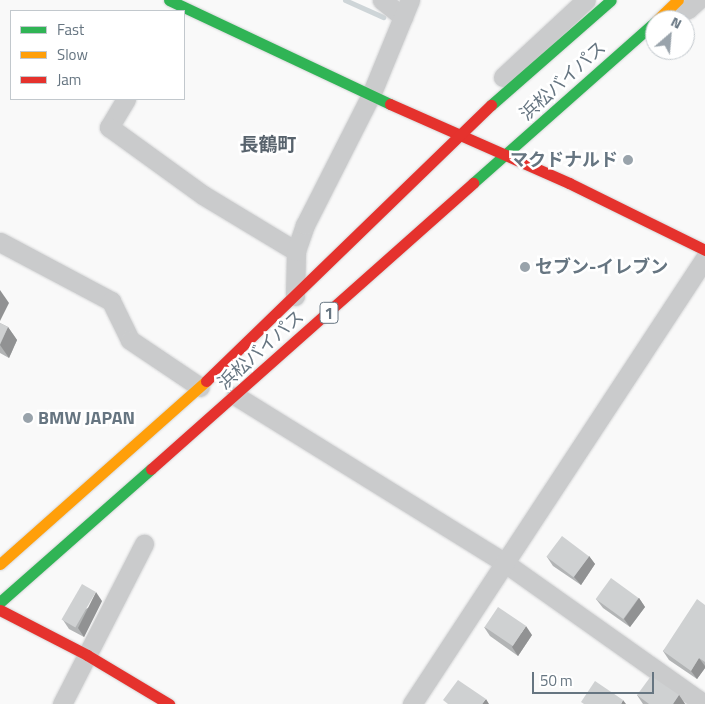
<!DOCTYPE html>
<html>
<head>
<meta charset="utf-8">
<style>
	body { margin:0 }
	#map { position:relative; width:705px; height:704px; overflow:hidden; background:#f9f9f9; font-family:"Titillium Web","Noto Sans JP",sans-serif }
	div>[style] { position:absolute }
	.stream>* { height:5px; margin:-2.5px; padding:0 2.5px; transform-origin:2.5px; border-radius:2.5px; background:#ced5d8 }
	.roads { filter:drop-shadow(0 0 1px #d5d6d7) drop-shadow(0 0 1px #d5d6d7) }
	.street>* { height:19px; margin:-9.5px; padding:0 9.5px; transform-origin:9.5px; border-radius:9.5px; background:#cacbcc }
	.fast>* { height:11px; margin:-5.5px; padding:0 5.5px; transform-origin:5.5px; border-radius:5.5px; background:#30b455 }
	.slow>* { height:11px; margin:-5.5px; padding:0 5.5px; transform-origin:5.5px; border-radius:5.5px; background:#ff9f0a }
	.jam>* { height:11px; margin:-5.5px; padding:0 5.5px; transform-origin:5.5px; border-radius:5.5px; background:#e5322d }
	.wall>* { inset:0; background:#b2b4b5 }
	.shaded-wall>* { inset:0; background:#919293 }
	.building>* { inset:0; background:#cfd1d2; transform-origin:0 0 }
	.dots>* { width:14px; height:14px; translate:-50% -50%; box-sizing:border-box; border:2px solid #fff; border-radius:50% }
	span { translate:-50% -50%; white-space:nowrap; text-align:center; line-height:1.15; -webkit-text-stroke:5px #fff; paint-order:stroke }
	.shield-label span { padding:1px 4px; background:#fff; border:1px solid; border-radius:4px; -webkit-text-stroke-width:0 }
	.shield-label { font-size:16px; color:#667581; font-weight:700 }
	.street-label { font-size:18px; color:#667581 }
	.poi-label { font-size:18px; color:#667581; font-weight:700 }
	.right { translate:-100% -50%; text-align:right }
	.left { translate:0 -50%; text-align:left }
	.neighbourhood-label { font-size:19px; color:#58636d; font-weight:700 }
	.legend { position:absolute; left:10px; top:10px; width:175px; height:90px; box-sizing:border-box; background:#fff; border:1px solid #c2c8cd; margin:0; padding:6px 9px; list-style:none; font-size:15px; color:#667581 }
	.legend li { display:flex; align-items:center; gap:10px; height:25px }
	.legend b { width:25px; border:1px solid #c2c8cd }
	.north { position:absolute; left:645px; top:10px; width:50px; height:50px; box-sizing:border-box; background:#fff; border:1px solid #c2c8cd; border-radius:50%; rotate:27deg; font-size:14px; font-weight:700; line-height:20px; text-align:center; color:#667581 }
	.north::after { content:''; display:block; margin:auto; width:18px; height:22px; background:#99a3ab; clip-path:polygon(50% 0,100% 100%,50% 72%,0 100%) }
	.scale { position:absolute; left:532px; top:672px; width:122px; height:22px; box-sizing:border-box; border:2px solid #667581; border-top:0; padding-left:6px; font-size:15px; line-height:18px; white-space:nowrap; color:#667581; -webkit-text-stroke:4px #fff; paint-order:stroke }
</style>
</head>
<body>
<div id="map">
	<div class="stream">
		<div style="left:345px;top:0;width:42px;rotate:24.1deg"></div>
	</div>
	<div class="roads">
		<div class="street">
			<div style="left:382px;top:0;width:27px;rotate:39deg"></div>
			<div style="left:666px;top:17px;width:23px;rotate:-20deg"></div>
			<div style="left:688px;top:9px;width:13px;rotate:-42deg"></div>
			<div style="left:503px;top:77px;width:113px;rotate:-42.9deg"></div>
			<div style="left:126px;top:99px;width:33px;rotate:121deg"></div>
			<div style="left:109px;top:127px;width:116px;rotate:35.9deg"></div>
			<div style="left:203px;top:195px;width:109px;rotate:31.1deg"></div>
			<div style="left:0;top:242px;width:126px;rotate:28deg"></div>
			<div style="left:111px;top:301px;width:43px;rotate:64deg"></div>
			<div style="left:130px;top:340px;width:84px;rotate:33.9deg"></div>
			<div style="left:295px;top:296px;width:45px;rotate:-88.7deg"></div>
			<div style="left:296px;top:251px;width:28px;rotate:-71deg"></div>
			<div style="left:305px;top:225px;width:146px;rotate:-63.1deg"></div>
			<div style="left:371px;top:95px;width:103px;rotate:-67.7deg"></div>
			<div style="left:236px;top:396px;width:317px;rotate:31.8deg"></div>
			<div style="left:505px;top:563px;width:244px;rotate:35.3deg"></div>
			<div style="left:62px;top:704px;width:180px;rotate:-62.9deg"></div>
			<div style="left:412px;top:704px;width:534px;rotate:-56.7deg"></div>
		</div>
		<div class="fast">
			<div style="left:169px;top:0;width:244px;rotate:25.2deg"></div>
			<div style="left:491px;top:105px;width:159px;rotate:-41.2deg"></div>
			<div style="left:473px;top:183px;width:243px;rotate:-41.5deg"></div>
			<div style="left:0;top:602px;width:201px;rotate:-41.4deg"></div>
		</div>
		<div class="slow">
			<div style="left:657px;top:20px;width:29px;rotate:-44deg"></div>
			<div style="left:0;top:564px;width:276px;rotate:-41.6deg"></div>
		</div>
		<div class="jam">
			<div style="left:390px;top:104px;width:196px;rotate:23.8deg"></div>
			<div style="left:569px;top:183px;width:152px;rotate:26.2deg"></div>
			<div style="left:206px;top:381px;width:397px;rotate:-44.1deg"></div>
			<div style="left:151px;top:469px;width:431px;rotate:-41.6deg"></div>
			<div style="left:0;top:610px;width:98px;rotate:27.3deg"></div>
			<div style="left:87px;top:655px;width:96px;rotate:30.9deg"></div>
		</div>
	</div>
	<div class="wall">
		<div style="clip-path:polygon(0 323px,8px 327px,17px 340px,9px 358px,0 353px)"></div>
		<div style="clip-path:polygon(589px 556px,595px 564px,581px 585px,553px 566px,547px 557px)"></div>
		<div style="clip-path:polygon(639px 598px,645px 607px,630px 627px,603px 608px,596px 599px)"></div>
		<div style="clip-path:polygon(102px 601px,84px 637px,69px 629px,63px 620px)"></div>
		<div style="clip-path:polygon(705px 605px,705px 668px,697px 679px,669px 660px,663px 651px)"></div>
		<div style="clip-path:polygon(484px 627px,532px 635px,518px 656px,490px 636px)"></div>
		<div style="clip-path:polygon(637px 695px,679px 695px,685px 704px,643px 704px)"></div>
	</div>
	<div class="shaded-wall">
		<div style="clip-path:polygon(0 290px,9px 303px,0 321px)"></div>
		<div style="clip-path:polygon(8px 327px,17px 340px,9px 358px,0 345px)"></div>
		<div style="clip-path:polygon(589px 556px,595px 564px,581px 585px,574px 577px)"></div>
		<div style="clip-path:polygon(96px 592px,102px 601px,84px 637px,78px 628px)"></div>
		<div style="clip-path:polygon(639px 598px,645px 607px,630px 627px,624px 619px)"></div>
		<div style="clip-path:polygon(526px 626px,532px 635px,518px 656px,512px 647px)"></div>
		<div style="clip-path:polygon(699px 658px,705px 666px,705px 668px,697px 679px,691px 671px)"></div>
		<div style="clip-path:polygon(679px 695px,685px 704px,673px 704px)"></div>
		<div style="clip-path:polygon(486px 699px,489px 704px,482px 704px)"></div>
		<div style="clip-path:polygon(623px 700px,626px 704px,621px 704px)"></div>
	</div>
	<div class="building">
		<div style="clip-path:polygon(0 323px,8px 327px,0 344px)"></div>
		<div style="left:562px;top:536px;width:34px;height:26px;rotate:37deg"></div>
		<div style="left:611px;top:578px;width:34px;height:26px;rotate:36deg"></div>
		<div style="left:82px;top:584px;width:16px;height:41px;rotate:30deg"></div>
		<div style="clip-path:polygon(697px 599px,705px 605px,705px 662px,699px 658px,691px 671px,663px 651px)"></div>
		<div style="left:498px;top:607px;width:34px;height:24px;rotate:34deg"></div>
		<div style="clip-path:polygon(651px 676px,679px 695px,673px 704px,649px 704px,637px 695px)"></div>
		<div style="clip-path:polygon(458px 680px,486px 699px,482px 704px,448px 704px,443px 700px)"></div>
		<div style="clip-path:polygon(595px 681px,623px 700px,621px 704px,584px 704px,581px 702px)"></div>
	</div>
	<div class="dots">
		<div style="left:628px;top:160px;background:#99a3ab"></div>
		<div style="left:525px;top:267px;background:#99a3ab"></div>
		<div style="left:28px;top:418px;background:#99a3ab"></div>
	</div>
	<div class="shield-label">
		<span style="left:329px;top:313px">1</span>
	</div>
	<div class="street-label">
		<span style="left:563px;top:81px;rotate:-42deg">浜松バイパス</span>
		<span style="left:261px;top:350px;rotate:-42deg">浜松バイパス</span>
	</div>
	<div class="poi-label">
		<span class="right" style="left:618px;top:160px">マクドナルド</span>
		<span class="left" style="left:535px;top:267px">セブン-イレブン</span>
		<span class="left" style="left:38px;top:418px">BMW JAPAN</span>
	</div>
	<div class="neighbourhood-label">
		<span style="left:268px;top:144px">長鶴町</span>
	</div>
	<ul class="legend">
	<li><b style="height:6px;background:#30b455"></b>Fast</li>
	<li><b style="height:6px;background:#ff9f0a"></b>Slow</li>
	<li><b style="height:6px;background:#e5322d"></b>Jam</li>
	</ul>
	<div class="north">N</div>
	<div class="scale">50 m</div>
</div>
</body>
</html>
